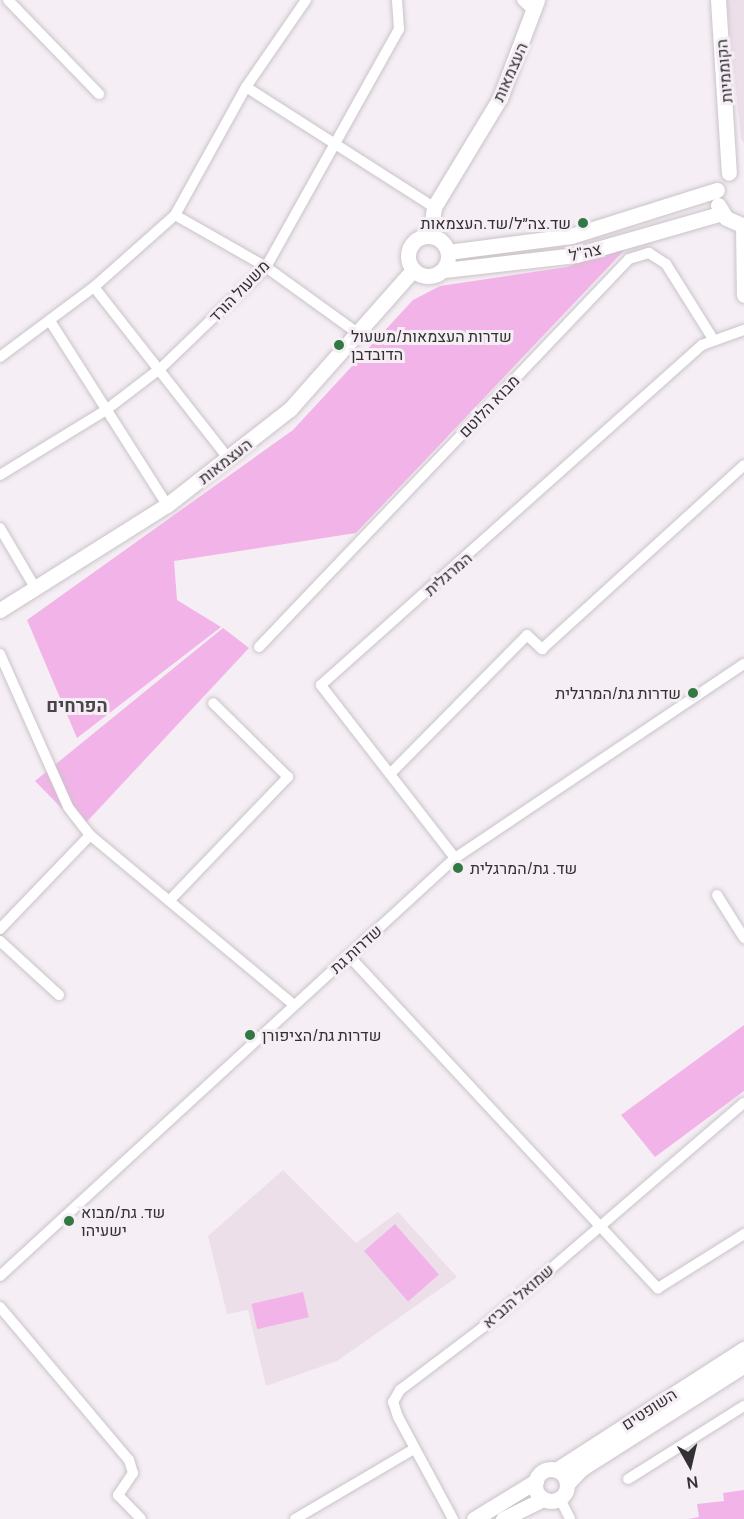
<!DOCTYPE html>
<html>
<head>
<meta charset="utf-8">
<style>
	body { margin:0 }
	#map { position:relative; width:744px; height:1519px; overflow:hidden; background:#f5eef4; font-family:Manrope,Heebo,sans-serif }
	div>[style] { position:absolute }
	.built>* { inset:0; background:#eddfea }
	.green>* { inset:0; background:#f2b4e8; transform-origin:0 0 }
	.roads { filter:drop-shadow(0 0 2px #cac3c9) drop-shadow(0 0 2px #cac3c9) }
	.street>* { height:10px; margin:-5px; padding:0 5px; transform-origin:5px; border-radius:5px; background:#fff }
	.secondary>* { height:15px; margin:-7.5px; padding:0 7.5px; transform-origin:7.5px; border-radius:7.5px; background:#fff }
	.secondary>.ring { margin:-7.5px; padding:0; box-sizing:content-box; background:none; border:15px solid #fff; border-radius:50% }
	.dots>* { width:16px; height:16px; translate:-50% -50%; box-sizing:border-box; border:3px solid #f5eef4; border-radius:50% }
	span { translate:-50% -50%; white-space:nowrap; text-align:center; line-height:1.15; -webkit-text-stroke:6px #f5eef4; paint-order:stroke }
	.street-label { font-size:16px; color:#333133 }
	.poi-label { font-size:16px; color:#333133 }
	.right { translate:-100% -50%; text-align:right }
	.left { translate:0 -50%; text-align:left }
	.neighbourhood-label { font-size:18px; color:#4b4549; font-weight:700 }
	.north { position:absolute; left:660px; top:1435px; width:60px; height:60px; -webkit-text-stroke:4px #f5eef4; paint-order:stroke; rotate:172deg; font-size:16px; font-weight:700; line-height:24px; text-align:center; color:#333133 }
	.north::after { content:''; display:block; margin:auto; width:21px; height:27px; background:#333133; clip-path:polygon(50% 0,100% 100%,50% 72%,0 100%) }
</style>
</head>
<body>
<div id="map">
	<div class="built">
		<div style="clip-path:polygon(727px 0,744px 0,744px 144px,741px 138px)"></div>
		<div style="clip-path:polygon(283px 1170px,356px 1243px,398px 1212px,457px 1277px,337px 1361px,266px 1386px,248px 1310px,227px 1314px,208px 1236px)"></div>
	</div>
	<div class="green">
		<div style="clip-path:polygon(632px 242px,356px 533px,174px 561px,177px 600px,221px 627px,77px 738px,27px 620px,293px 430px,413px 300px,440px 286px,567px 267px)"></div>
		<div style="clip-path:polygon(223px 628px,249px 648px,81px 828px,35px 781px)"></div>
		<div style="clip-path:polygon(744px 1025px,744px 1091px,655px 1157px,621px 1115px)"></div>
		<div style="left:395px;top:1224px;width:67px;height:41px;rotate:49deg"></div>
		<div style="left:303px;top:1292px;width:26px;height:53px;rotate:77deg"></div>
		<div style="clip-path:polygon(744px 1490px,744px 1519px,688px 1519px,699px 1517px,697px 1504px,724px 1501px,723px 1493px)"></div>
	</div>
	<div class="roads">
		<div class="street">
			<div style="left:8px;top:0;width:131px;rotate:45.9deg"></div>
			<div style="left:522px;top:0;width:17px;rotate:45deg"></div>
			<div style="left:246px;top:87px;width:223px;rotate:32.6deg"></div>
			<div style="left:175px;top:215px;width:105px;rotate:29.7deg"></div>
			<div style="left:266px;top:267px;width:111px;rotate:35.8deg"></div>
			<div style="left:94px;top:287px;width:219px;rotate:51.9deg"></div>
			<div style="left:50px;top:321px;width:218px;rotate:57.5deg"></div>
			<div style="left:0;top:357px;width:117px;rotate:-36.7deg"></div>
			<div style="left:94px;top:287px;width:108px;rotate:-41.6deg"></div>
			<div style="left:175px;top:215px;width:146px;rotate:-61deg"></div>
			<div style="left:246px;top:87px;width:106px;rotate:-55.4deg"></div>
			<div style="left:0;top:475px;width:124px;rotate:-31.5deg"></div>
			<div style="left:106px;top:410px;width:69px;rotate:-37.4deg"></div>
			<div style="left:161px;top:368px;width:146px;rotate:-43.9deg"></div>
			<div style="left:266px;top:267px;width:273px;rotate:-60.8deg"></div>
			<div style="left:399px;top:29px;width:29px;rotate:-94deg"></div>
			<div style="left:0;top:528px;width:71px;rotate:59.5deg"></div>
			<div style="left:259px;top:647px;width:536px;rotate:-46.36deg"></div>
			<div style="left:629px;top:259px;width:21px;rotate:-17deg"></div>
			<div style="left:649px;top:253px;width:20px;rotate:33deg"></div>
			<div style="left:666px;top:264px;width:89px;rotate:57.9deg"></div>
			<div style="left:0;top:654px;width:167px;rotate:66deg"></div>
			<div style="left:68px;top:807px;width:36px;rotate:52deg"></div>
			<div style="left:90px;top:835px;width:264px;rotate:39.8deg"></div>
			<div style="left:390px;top:774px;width:195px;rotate:-45.4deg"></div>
			<div style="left:527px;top:635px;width:21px;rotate:43deg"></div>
			<div style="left:542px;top:649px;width:273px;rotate:-42.3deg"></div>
			<div style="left:455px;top:858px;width:219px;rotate:-127.8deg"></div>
			<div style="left:321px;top:685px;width:511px;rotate:-41.75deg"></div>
			<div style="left:702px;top:345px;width:45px;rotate:-19.7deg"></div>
			<div style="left:717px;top:895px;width:51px;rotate:57.9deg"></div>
			<div style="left:169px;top:901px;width:172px;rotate:-46.2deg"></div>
			<div style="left:288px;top:777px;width:105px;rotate:-135.4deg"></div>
			<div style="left:0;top:929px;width:130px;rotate:-46.2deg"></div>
			<div style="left:0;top:941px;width:80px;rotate:42.5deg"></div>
			<div style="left:349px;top:956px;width:454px;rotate:47.1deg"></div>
			<div style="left:658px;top:1288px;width:102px;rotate:-32.1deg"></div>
			<div style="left:0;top:1276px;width:618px;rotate:-42.57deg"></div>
			<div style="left:455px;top:858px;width:348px;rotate:-33.9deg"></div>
			<div style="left:0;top:1307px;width:200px;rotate:49.9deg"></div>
			<div style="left:129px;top:1460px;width:14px;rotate:73deg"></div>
			<div style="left:133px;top:1473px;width:27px;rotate:124deg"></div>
			<div style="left:118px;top:1495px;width:33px;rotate:46deg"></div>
			<div style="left:628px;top:1479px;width:137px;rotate:-32.2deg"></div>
			<div style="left:560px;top:1499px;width:22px;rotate:63deg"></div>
			<div style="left:295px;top:1519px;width:138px;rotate:-30.5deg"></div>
			<div style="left:453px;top:1519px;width:116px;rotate:-118.3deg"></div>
			<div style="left:398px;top:1417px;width:16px;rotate:-108deg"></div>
			<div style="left:393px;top:1402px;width:14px;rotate:-60deg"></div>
			<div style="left:400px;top:1390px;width:103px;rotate:-37.1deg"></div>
			<div style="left:482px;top:1328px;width:345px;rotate:-40.7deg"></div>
		</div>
		<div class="secondary">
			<div style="left:718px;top:0;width:173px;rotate:86.4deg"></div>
			<div style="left:718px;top:205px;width:15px;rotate:58deg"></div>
			<div style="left:726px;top:218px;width:20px;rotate:24deg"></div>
			<div style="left:743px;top:226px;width:69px;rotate:89.2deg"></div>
			<div class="ring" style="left:408px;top:236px;width:25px;height:25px"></div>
			<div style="left:430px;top:236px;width:29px;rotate:-82deg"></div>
			<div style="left:434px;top:207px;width:127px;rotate:-58.8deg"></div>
			<div style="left:500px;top:98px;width:105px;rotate:-69.3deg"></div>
			<div style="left:448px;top:252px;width:124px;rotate:-7.4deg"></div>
			<div style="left:571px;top:236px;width:153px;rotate:-17.5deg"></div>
			<div style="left:444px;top:270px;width:133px;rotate:-6.5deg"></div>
			<div style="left:576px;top:255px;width:152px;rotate:-16deg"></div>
			<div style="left:0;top:610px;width:197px;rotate:-32.2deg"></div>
			<div style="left:167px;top:505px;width:156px;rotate:-38deg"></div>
			<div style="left:290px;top:409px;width:186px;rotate:-48.5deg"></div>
			<div class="ring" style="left:535px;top:1469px;width:17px;height:17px"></div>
			<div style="left:556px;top:1470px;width:224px;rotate:-32.8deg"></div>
			<div style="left:567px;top:1484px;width:21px;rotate:-47deg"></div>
			<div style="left:581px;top:1469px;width:193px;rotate:-32.5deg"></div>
			<div style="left:474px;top:1519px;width:73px;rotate:-31.5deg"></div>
			<div style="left:503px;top:1519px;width:45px;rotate:-26.6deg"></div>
		</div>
	</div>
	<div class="dots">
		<div style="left:583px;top:223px;background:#317844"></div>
		<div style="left:339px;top:345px;background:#317844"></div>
		<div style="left:693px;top:693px;background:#317844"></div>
		<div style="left:458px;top:868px;background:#317844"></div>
		<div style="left:250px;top:1035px;background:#317844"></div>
		<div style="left:69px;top:1221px;background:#317844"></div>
	</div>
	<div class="street-label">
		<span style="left:724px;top:71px;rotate:-95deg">הקוממיות</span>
		<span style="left:510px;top:72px;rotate:-66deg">העצמאות</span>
		<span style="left:585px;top:252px;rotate:-13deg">צה"ל</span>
		<span style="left:239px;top:291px;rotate:-46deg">משעול הורד</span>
		<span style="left:489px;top:406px;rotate:-46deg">מבוא הלוטם</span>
		<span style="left:225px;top:461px;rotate:-38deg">העצמאות</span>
		<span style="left:448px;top:574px;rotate:-41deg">המרגלית</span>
		<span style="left:356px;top:949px;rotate:-42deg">שדרות גת</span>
		<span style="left:518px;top:1296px;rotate:-41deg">שמואל הנביא</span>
		<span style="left:649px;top:1409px;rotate:-33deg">השופטים</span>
	</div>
	<div class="poi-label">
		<span class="right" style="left:571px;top:223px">שד.צה״ל/שד.העצמאות</span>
		<span class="left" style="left:351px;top:345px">שדרות העצמאות/משעול<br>הדובדבן</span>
		<span class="right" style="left:681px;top:693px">שדרות גת/המרגלית</span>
		<span class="left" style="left:470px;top:868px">שד. גת/המרגלית</span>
		<span class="left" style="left:262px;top:1035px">שדרות גת/הציפורן</span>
		<span class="left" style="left:81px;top:1221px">שד. גת/מבוא<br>ישעיהו</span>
	</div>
	<div class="neighbourhood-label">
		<span style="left:77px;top:705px">הפרחים</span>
	</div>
	<div class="north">N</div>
</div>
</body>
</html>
